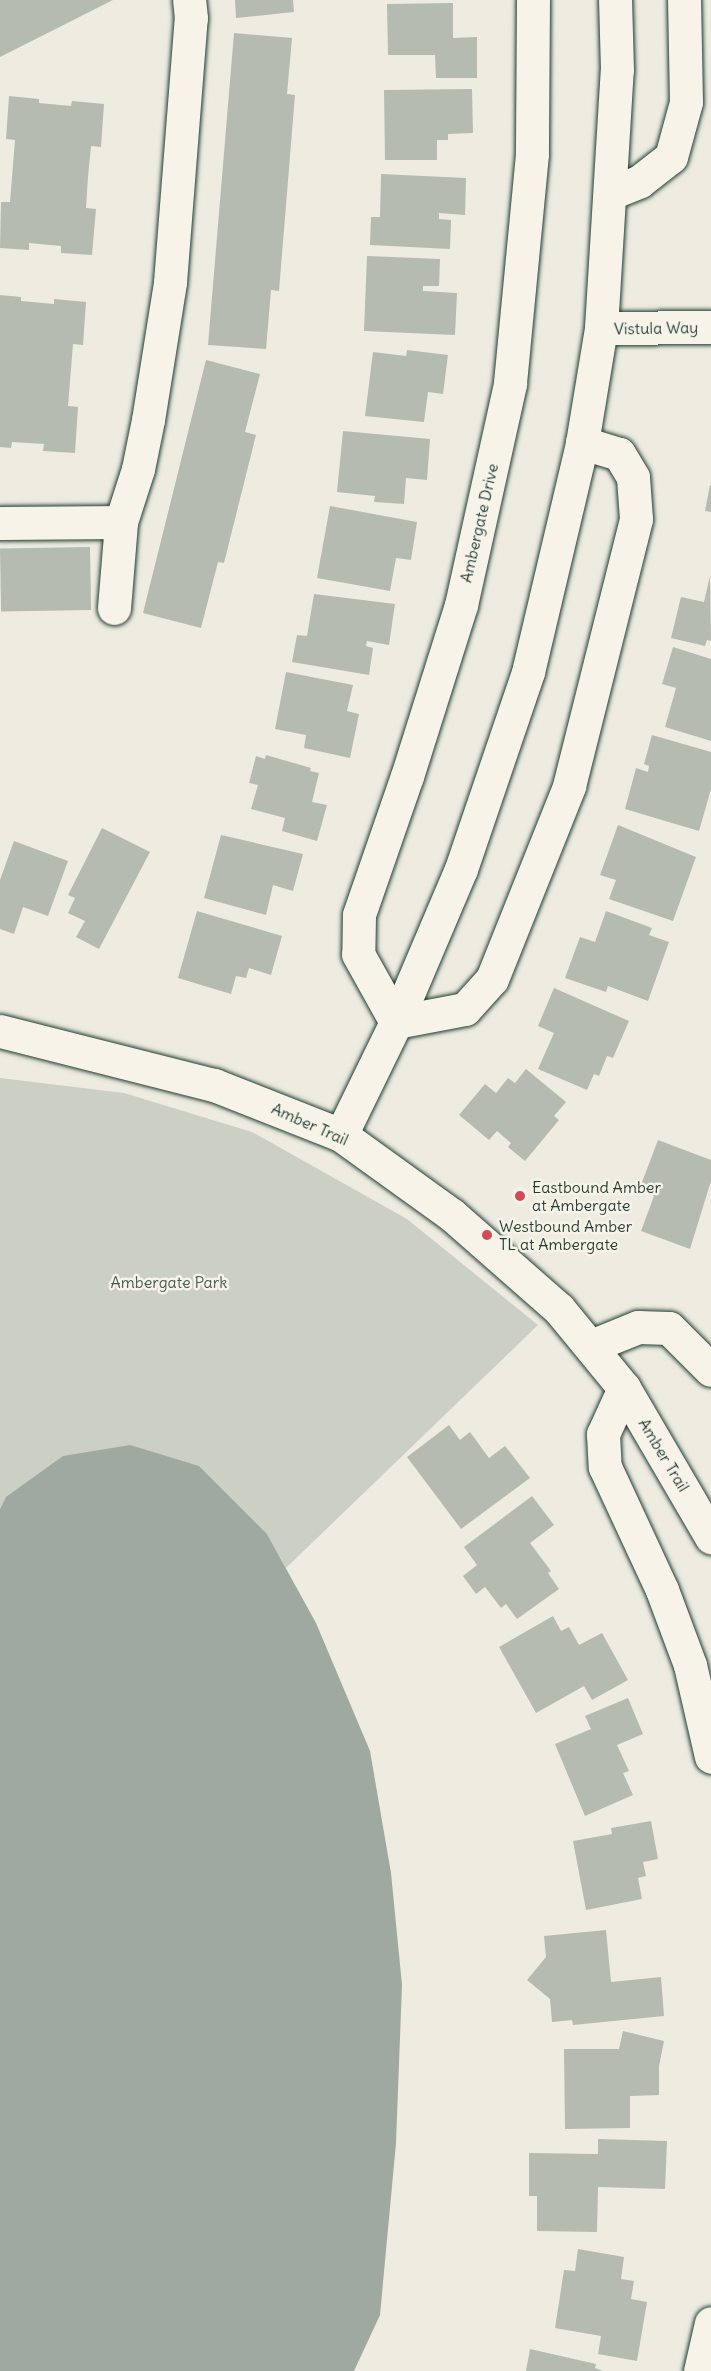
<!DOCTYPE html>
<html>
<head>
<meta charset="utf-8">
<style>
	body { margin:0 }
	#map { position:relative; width:711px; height:2371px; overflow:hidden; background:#eeece1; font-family:Delius,sans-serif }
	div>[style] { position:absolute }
	.green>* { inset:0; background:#cccfc4 }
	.water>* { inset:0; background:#9fa99f }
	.building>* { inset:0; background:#b5bbb0; transform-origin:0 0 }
	.roads { filter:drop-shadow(0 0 2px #1f3d34) drop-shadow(0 0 2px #1f3d34) }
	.minor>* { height:33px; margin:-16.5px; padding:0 16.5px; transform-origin:16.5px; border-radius:16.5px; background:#f7f3e8 }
	.dots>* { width:16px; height:16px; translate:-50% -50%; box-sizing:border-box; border:3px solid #f7f3e8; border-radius:50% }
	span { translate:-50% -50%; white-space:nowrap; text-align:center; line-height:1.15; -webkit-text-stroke:5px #f7f3e8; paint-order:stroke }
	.street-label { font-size:16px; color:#1f3d34 }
	.poi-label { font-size:16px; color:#1f3d34 }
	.left { translate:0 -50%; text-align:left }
	.park-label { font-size:16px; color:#425a51 }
</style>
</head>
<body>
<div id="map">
	<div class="green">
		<div style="clip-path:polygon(0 1078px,124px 1093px,252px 1132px,407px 1219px,538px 1325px,286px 1568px,267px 1534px,6px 1497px,0 1509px)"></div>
	</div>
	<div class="water">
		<div style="clip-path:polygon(130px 1445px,199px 1466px,267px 1534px,316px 1623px,370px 1751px,391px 1873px,402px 1985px,396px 2143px,380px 2315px,354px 2371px,0 2371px,0 1509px,6px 1497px,63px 1456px)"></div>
	</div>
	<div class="building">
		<div style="clip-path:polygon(0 0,113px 0,0 57px)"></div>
		<div style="clip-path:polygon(235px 0,293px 0,294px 12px,236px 18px)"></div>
		<div style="clip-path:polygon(453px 3px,453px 38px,477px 37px,477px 78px,436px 78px,435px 55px,388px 55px,387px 4px)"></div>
		<div style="clip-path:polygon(234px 33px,292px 38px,287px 94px,295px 95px,279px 291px,271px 290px,266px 349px,208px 345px)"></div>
		<div style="clip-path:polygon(472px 89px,473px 133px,448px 134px,448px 140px,437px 140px,437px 160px,385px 160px,384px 90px)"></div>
		<div style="clip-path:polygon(9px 96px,39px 99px,39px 103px,71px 106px,72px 101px,104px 104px,101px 147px,91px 146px,88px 177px,86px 208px,96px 209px,92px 255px,61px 253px,61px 246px,29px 243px,29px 250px,0 248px,1px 202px,10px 202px,15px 140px,6px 139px)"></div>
		<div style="clip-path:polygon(381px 174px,466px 178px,465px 215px,439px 213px,439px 219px,451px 220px,450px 249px,370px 245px,371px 217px,380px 217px)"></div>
		<div style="clip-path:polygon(367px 256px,440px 259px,439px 286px,423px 286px,423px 291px,457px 293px,455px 335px,364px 331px)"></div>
		<div style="clip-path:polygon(0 295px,21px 297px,21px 301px,54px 304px,54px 299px,86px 302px,83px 345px,73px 344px,68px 406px,78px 407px,75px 453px,43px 451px,44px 444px,12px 442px,11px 448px,0 447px)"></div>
		<div style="clip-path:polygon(407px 350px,448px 355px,443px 394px,428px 392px,424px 422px,365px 416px,373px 352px,406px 356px)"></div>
		<div style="clip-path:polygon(206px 360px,260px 374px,245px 432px,256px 435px,224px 563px,218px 562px,201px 628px,143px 613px)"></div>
		<div style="clip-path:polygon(343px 431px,430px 439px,427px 480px,406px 478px,404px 504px,374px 502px,375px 496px,337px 492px)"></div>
		<div style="clip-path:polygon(710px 485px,711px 486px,711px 512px,705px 511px)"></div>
		<div style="clip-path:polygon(330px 506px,417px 522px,411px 560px,396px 558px,390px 591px,317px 578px)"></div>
		<div style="left:90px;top:547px;width:63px;height:90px;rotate:89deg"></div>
		<div style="clip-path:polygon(710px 576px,711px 641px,707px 640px,705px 646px,671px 638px,681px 597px,704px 602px)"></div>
		<div style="clip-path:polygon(314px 594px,395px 604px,389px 645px,367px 641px,366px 646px,373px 648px,369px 675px,292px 662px,297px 635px,307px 636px)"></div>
		<div style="clip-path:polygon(673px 647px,711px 659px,711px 741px,665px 727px,676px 688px,662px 684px)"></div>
		<div style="clip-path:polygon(286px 672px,353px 685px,347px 711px,359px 714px,350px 758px,304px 748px,306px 735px,275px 729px)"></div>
		<div style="clip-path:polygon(652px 735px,711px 752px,711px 789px,699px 831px,625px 809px,636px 768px,648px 772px,649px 766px,644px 764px)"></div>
		<div style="clip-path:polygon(266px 755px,311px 768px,310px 771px,319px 773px,312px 802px,327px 805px,317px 841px,282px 831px,285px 818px,251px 809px,258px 785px,249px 783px,256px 756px,265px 759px)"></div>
		<div style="clip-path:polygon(618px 825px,696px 857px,673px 921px,609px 899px,616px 880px,600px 875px)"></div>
		<div style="clip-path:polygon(102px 828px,150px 852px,99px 949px,76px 937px,85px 921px,68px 913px,75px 898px,68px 895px)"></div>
		<div style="clip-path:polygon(221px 835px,303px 854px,293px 891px,273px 885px,266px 915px,204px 898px)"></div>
		<div style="clip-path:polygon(14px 841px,68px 861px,48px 916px,23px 907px,14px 934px,0 929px,0 880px)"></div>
		<div style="clip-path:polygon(197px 911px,282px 936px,271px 975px,249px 968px,246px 978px,236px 976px,231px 994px,178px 978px)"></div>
		<div style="clip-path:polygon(606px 911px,652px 928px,649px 935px,669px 942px,648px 1001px,608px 986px,606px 992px,565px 978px,580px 937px,595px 942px)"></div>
		<div style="clip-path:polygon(554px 988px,629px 1021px,613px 1058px,607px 1056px,599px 1076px,594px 1074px,587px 1090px,538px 1069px,554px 1033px,538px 1026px)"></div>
		<div style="clip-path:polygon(526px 1069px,566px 1102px,554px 1116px,559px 1120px,525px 1161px,508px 1147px,511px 1143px,497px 1131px,489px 1140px,459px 1115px,485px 1084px,496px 1093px,508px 1078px,515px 1083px)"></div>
		<div style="clip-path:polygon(658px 1140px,711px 1160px,711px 1181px,690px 1249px,641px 1231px,654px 1196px,639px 1190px)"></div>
		<div style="clip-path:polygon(449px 1425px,460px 1440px,470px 1432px,489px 1458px,505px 1446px,530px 1478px,461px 1529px,407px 1457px)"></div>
		<div style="clip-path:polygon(532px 1496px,554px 1525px,530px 1543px,551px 1571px,548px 1573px,559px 1589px,517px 1619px,506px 1604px,501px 1608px,485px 1587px,476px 1594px,463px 1576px,477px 1565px,464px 1547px)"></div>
		<div style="clip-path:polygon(553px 1616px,561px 1631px,569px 1627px,579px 1645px,602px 1633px,628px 1680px,592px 1700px,584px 1686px,536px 1713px,499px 1647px)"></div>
		<div style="clip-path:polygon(628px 1698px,643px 1734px,617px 1745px,629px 1771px,623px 1773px,633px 1795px,585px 1816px,555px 1744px,591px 1729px,585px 1716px)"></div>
		<div style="clip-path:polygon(651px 1821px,658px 1859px,643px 1862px,646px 1876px,638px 1878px,642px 1899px,586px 1910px,573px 1841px,612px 1834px,611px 1828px)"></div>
		<div style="clip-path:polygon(606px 1930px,611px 1982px,661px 1977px,664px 2016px,573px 2025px,572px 2020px,552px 2022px,550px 1999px,527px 1980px,546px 1957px,544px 1936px)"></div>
		<div style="clip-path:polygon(623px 2031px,664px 2041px,659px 2066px,659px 2095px,630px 2096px,630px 2128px,565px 2129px,564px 2049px,619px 2049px)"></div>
		<div style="clip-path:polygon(598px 2139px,667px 2141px,665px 2189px,598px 2187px,597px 2232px,537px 2231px,537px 2196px,529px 2196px,529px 2153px,598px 2154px)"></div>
		<div style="clip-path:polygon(578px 2249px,624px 2257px,621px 2279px,634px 2281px,631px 2299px,647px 2302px,637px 2361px,598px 2354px,601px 2336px,555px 2328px,564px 2270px,575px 2271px)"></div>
		<div style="clip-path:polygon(530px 2349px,596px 2364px,595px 2368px,603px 2371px,526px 2371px)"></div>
	</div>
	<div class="roads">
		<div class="minor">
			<div style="left:533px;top:0;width:154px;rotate:90.4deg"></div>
			<div style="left:532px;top:154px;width:231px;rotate:95.5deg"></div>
			<div style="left:510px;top:384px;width:226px;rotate:102.5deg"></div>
			<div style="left:461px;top:605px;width:179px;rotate:107.5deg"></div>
			<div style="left:407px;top:776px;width:147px;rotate:109.1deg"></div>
			<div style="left:359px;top:915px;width:39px;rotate:91deg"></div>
			<div style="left:358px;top:954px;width:78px;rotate:60.8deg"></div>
			<div style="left:396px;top:1022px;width:70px;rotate:-10.7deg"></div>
			<div style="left:465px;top:1009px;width:40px;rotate:-48deg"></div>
			<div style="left:492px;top:979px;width:208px;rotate:-68.2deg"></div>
			<div style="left:569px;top:786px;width:275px;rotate:-75.9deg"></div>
			<div style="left:636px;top:519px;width:42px;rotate:-94.1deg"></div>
			<div style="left:633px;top:477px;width:27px;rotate:-121deg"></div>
			<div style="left:619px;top:454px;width:39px;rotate:-163deg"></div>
			<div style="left:611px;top:193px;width:31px;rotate:-22deg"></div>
			<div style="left:640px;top:181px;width:39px;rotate:-38deg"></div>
			<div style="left:671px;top:157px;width:57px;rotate:-74.7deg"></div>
			<div style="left:686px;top:102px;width:102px;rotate:-91.1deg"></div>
			<div style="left:601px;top:328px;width:110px;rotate:-0.5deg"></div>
			<div style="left:0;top:523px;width:121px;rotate:-0.5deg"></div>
			<div style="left:121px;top:522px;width:56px;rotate:-72.2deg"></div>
			<div style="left:138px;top:469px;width:50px;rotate:-78.5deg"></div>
			<div style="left:148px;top:420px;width:140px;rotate:-80.9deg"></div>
			<div style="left:170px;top:282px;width:265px;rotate:-85.5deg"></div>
			<div style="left:191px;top:18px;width:18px;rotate:-96deg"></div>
			<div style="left:114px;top:608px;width:86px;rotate:-85.3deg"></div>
			<div style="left:0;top:1031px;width:221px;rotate:14.2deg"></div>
			<div style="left:214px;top:1085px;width:136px;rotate:21.5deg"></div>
			<div style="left:341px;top:1135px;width:137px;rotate:35.8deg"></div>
			<div style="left:452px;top:1215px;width:142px;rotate:41.3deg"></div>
			<div style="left:559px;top:1309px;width:102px;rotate:50.6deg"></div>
			<div style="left:624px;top:1388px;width:173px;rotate:59.7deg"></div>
			<div style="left:341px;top:1135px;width:126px;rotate:-64deg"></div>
			<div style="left:396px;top:1022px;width:166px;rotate:-67deg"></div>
			<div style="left:461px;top:869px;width:208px;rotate:-71.2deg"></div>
			<div style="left:528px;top:672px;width:235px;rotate:-76.7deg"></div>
			<div style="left:582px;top:443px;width:117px;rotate:-80.6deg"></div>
			<div style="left:601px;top:328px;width:258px;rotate:-86.5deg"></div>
			<div style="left:617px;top:70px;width:70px;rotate:-91.6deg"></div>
			<div style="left:591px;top:1346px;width:51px;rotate:-22deg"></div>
			<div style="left:638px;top:1327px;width:31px;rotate:2deg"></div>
			<div style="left:669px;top:1328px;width:59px;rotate:45deg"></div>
			<div style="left:624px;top:1388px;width:51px;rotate:114.5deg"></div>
			<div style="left:603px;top:1434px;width:33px;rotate:87deg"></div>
			<div style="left:605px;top:1467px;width:136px;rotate:65.1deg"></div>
			<div style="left:662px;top:1590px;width:80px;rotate:69.5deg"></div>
			<div style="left:690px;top:1665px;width:94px;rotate:77.1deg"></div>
			<div style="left:700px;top:2371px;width:49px;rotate:-77.1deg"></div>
		</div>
	</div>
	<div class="dots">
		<div style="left:520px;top:1196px;background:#d1495b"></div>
		<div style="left:487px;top:1235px;background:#d1495b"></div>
	</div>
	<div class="street-label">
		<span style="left:656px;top:328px;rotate:-1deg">Vistula Way</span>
		<span style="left:479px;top:523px;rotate:-77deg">Ambergate Drive</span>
		<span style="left:310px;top:1124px;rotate:24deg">Amber Trail</span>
		<span style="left:664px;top:1455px;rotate:59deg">Amber Trail</span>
	</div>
	<div class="poi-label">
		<span class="left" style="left:532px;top:1196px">Eastbound Amber<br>at Ambergate</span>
		<span class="left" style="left:499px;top:1235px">Westbound Amber<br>TL at Ambergate</span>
	</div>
	<div class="park-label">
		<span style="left:169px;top:1282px">Ambergate Park</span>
	</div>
</div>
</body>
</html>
